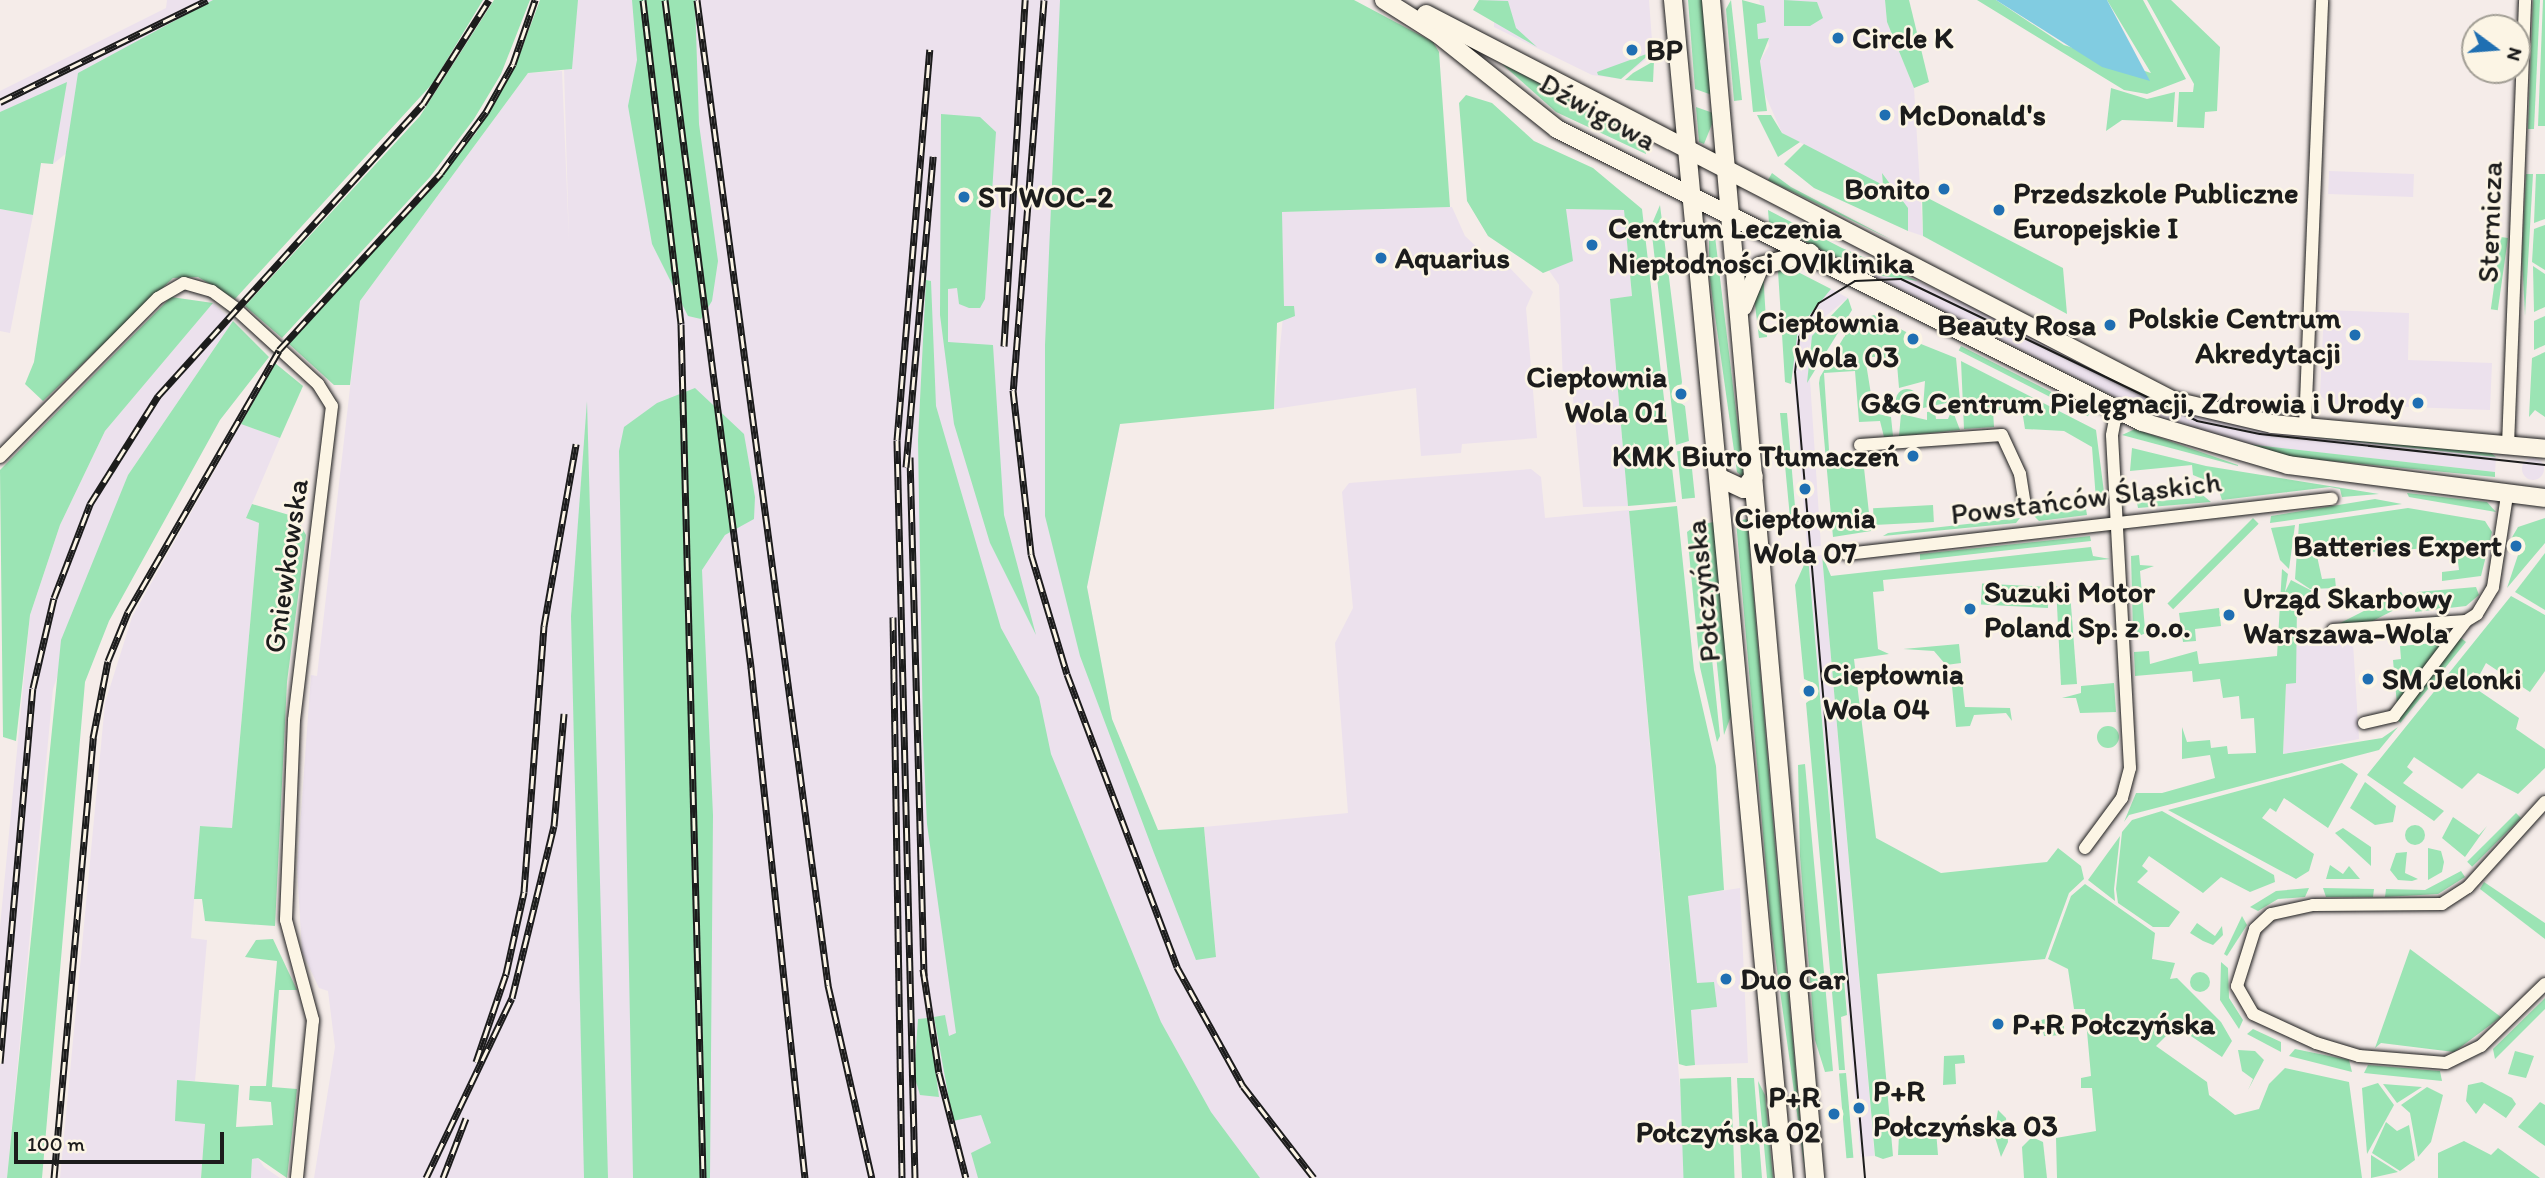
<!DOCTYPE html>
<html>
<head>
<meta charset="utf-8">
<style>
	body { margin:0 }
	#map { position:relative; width:2545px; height:1178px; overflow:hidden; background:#f5ece9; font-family:Itim,sans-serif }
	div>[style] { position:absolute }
	.built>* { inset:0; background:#ece1ed; transform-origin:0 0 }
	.round { border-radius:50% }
	.green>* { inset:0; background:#9be4b4; transform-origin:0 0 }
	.water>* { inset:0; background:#81cce1 }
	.roads { filter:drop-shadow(0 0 2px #1c1c1c) drop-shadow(0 0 2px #1c1c1c) }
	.street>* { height:12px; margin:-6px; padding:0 6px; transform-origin:6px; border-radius:6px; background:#fcf5e5 }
	.secondary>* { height:18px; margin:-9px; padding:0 9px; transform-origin:9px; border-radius:9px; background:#fcf5e5 }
	.tram>* { height:2px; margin:-1px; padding:0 1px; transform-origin:1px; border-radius:1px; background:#1c1c1c }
	.rail>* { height:7px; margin-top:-3.5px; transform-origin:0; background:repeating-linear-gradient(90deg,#fcf5e5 0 13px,#1c1c1c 0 26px); box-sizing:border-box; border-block:2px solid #1c1c1c }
	.dots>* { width:19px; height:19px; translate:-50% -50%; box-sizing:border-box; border:4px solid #fcf5e5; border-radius:50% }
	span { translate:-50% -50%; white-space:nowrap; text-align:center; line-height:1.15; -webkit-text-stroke:5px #fcf5e5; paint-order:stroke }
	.poi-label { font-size:30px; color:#1c1c1c; font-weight:700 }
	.left { translate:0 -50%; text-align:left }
	.right { translate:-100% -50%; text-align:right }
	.street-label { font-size:30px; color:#1c1c1c }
	.north { position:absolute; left:2461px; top:14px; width:70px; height:70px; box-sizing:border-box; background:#fcf5e5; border:2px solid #a29e95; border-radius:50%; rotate:106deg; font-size:19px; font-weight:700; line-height:28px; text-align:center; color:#1c1c1c }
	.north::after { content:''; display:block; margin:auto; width:24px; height:32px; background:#1f6fb2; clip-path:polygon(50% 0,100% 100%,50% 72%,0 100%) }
	.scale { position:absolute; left:14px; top:1132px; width:210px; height:32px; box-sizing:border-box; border:4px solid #1c1c1c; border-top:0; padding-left:9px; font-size:21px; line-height:24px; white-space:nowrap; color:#1c1c1c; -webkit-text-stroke:5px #fcf5e5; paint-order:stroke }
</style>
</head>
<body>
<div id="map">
	<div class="built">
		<div style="clip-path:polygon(167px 0,257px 0,53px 164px,0 155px,0 91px,166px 8px)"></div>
		<div style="clip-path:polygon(562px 0,1097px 0,1120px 424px,1087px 587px,1112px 719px,1209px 958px,1216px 956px,1204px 827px,1348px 813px,1335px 643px,1353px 608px,1342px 492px,1349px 483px,1531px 469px,1541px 477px,1545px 518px,1629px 510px,1688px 1178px,314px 1178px,335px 1047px,328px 991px,319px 988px,302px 952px,297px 868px,311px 675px,317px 676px,319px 658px,360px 301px,528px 73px,562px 71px,569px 241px)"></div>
		<div style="clip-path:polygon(1479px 0,1649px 0,1653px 54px,1621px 79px,1592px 75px,1494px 27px,1494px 18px,1473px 10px)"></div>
		<div style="clip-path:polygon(1759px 0,1885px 0,1887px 22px,1914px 88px,1923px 236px,1908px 231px,1904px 201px,1882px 173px,1883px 186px,1782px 133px,1763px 90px,1760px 61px,1769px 46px,1768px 39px,1758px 39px,1757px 24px,1766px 22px)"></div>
		<div style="left:2329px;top:171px;width:85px;height:23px;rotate:2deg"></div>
		<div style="clip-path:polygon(1452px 207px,1465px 236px,1479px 249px,1478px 262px,1506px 264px,1533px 292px,1526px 308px,1537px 438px,1462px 444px,1461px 453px,1421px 456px,1416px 388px,1274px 409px,1284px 306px,1281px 212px)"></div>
		<div style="clip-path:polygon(0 209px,33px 215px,10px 333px,0 331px)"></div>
		<div style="clip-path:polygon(1565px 209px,1624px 210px,1632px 297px,1610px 299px,1628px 506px,1583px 507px,1572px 387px,1563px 382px,1559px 285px,1548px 269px)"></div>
		<div style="clip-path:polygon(1869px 274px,1918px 281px,2192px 414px,2262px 430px,2496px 457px,2495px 472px,2253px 445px,2176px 427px)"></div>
		<div style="clip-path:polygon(1831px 289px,1848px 298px,1822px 319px,1808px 350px,1821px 546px,1807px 547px,1792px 351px,1803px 319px)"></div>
		<div style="clip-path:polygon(213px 303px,233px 321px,128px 475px,53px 689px,7px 1178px,0 1178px,0 927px,30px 615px,60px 525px,105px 431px)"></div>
		<div style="clip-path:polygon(2324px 310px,2409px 313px,2408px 360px,2492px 363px,2490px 410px,2329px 404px,2320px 395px)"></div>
		<div style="clip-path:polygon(241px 424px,280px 438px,246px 518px,259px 523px,232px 828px,200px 826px,191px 938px,207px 940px,195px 1081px,177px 1080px,176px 1121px,205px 1124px,201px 1178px,60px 1178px,105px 703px,132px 617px)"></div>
		<div class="round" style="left:2522px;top:458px;width:22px;height:22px"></div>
		<div style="left:1822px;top:555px;width:603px;height:14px;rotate:85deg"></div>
		<div style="clip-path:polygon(2307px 632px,2308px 646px,2353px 643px,2359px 739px,2283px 754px,2286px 683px,2296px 683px,2292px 633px)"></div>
		<div style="clip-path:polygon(1740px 888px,1748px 1063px,1695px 1065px,1691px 1010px,1717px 1007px,1697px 984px,1688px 896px)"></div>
		<div style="clip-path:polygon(258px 1158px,264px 1167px,280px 1178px,251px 1178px,252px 1159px)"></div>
	</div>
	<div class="green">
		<div style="clip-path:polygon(213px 0,483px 0,433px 83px,235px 299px,198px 277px,173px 278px,43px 401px,25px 384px,34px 362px,78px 73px)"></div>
		<div style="clip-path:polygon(494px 0,530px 0,501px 74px,474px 119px,430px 177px,282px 338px,245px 306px,420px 116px)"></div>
		<div style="clip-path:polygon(540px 0,578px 0,572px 69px,528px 73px,360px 301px,350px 385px,334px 385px,289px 344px,476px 133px,515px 67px)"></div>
		<div style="clip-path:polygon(632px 0,695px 0,699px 124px,718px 261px,712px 301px,701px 319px,688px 316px,652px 244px,628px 106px,637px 60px)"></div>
		<div style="clip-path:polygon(1060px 0,1354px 0,1433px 42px,1439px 52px,1450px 207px,1282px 212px,1284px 306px,1294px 306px,1295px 316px,1277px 323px,1274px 409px,1120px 424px,1087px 587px,1112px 719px,1158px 830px,1204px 827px,1216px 957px,1196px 960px,1154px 853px,1080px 656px,1045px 516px,1045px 345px)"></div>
		<div style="clip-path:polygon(1479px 0,1508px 1px,1516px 28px,1537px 47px,1473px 10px)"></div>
		<div style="clip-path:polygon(1688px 0,1702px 0,1715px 96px,1695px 89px)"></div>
		<div style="clip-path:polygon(1731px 0,1742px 100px,1734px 101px,1726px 9px)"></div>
		<div style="clip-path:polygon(1742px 0,1764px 6px,1766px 22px,1757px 24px,1758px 39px,1769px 38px,1760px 61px,1767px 111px,1753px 112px)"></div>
		<div style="clip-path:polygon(1784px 0,1817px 2px,1823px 18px,1810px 26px,1784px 26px)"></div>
		<div style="clip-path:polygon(1885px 0,1909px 0,1929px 82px,1914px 88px,1887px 22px)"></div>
		<div style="clip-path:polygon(1977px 0,1996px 0,2064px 45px,2151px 73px,2107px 0,2143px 0,2186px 79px,2147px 94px,2124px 90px)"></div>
		<div style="clip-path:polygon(2147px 0,2171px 0,2220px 47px,2217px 111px,2205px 112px,2204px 128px,2177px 127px,2179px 92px,2193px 92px,2194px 84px)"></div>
		<div style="clip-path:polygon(2533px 0,2540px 0,2534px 129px,2528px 129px)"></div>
		<div style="clip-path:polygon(2543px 0,2545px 0,2545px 126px,2538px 126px)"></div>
		<div style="clip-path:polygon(1652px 52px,1621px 79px,1598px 75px,1597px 72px)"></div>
		<div style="clip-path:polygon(1654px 61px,1653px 82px,1625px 80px,1633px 73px)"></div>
		<div style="clip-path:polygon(1502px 64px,1645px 137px,1646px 154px,1556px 112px)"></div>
		<div style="clip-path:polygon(67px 82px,53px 164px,41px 163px,33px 215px,0 209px,0 112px)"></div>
		<div style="clip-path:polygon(2111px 88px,2147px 99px,2175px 92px,2173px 122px,2122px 120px,2106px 131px)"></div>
		<div style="clip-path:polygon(1466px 95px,1492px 103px,1534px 141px,1593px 168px,1642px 209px,1676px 502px,1628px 506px,1610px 299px,1632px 296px,1624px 210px,1566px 209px,1573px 261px,1543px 273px,1488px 236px,1467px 201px,1459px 103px)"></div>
		<div style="clip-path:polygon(1696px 107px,1716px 114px,1704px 144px,1699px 142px)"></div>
		<div style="clip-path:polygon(941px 114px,980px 117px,996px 132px,985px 299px,980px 308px,969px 308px,959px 304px,957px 288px,948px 289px,948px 342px,993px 345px,1004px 515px,1036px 635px,990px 543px,954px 424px,940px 315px)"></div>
		<div style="clip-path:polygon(1757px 115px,1771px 115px,1782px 133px,1800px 142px,1778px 157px)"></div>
		<div style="clip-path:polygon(1804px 144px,1883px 185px,1882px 173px,1908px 208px,1908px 231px,1814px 188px,1784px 164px)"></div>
		<div style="clip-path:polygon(1772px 173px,1791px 187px,1892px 240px,1768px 180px)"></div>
		<div style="clip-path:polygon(2526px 174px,2533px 174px,2525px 316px,2522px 256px)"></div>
		<div style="clip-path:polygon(2536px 174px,2545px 174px,2545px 219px,2534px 223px)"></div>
		<div style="clip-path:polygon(1922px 195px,2063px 268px,2067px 314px,1923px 236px)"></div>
		<div style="clip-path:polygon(1660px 205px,1682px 382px,1678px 401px,1685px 406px,1689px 441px,1676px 445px,1651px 226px)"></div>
		<div style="clip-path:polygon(1768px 210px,1842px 248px,1918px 281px,1869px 274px,1769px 223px)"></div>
		<div style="clip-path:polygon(2545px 225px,2545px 270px,2532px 262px,2534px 229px)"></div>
		<div style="clip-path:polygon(1709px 227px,1714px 228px,1744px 478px,1737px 472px,1709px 273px)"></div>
		<div style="left:2501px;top:237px;width:7px;height:73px;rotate:8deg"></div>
		<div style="clip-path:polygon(2533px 266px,2545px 274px,2545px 307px,2534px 312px)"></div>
		<div style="clip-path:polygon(1794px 270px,1831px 289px,1798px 329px,1791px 384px,1785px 382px,1778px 271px)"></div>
		<div style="clip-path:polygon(1763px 271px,1767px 337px,1759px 338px,1754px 296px)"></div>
		<div style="clip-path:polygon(926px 280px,931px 281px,936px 406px,1001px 628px,1039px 697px,1051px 754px,1161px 1022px,1211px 1112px,1260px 1178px,978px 1178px,971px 1153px,991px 1143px,981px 1115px,953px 1121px,934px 1017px,945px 1015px,949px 1036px,956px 1033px,927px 824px,923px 738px,918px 440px)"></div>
		<div style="clip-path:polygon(171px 297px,213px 303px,105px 431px,60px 525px,30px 615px,16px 741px,3px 737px,0 470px)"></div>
		<div style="clip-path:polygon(1848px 298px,1852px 310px,1807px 383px,1812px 336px)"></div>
		<div style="clip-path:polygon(1874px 315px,1908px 333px,1906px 338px,1956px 358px,1960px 400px,1923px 408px,1925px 381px,1899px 388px,1897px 364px,1877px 365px,1877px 357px,1865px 357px,1874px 413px,1891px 417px,1893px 436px,1884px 437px,1880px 421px,1859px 422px,1855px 371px,1824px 373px,1830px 465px,1864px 468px,1871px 531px,1833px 537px,1819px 383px,1820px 377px,1853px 322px)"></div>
		<div style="clip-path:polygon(2545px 316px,2545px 345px,2534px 350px,2534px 321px)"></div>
		<div style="clip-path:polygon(233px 321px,269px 357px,220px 420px,109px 621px,85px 682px,42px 1178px,7px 1178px,61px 640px,128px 475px)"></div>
		<div style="left:1961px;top:346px;width:145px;height:5px;rotate:27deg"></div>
		<div style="clip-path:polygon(2545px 352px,2545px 417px,2535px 410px,2529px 417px,2532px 358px)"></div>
		<div style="clip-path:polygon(1961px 361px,2096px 430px,2105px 500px,2096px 500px,2092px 447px,2064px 431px,2025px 429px,2022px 410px,1993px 410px,1994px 427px,1964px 429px)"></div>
		<div style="clip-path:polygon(275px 363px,303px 386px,280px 438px,241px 424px)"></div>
		<div style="clip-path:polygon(695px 388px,744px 434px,755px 497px,754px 519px,725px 535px,702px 570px,713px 815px,710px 1178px,633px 1178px,619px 451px,624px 427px,657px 403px)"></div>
		<div class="round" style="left:1896px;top:389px;width:22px;height:22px"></div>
		<div style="clip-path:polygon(587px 401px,608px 1178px,584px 1178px,571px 616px)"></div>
		<div style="clip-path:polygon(1952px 409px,1960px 430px,1899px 436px,1901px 414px,1927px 420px,1927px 412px,1935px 411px,1936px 419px,1948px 419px)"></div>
		<div style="clip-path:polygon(1780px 413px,1787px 413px,1797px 530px,1791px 528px)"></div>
		<div style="clip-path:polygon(2135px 429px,2238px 465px,2238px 466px,2122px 435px)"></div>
		<div style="clip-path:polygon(2314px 435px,2490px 452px,2496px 457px,2314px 437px)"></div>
		<div style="clip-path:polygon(2238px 443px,2495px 472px,2495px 477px,2281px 456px)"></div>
		<div style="clip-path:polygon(2132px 448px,2206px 466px,2379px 494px,2342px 497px,2340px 489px,2330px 487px,2222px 500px,2217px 485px,2193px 475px,2192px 465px,2130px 471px)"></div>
		<div style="left:1690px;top:450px;width:48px;height:13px;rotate:84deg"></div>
		<div style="clip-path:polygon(2194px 488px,2211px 502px,2138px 508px,2137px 503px,2195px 498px)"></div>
		<div style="clip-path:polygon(2407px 493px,2487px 502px,2496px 512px,2409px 497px)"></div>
		<div style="clip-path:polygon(2375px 499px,2402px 504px,2270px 523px,2271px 516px)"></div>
		<div style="clip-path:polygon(252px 504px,296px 517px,306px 535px,287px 682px,275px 926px,205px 921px,202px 899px,194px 899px,200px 826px,232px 828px,259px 523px,246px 518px)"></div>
		<div style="left:1933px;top:505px;width:17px;height:60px;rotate:87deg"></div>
		<div style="clip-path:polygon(1677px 506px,1694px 670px,1716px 766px,1724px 890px,1688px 896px,1697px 983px,1714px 982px,1717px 1007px,1691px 1010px,1695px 1065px,1686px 1066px,1679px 1064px,1629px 511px)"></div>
		<div style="clip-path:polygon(2408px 508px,2485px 521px,2492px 532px,2481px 576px,2442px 581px,2442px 572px,2459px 570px,2456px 546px,2317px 556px,2322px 579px,2335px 578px,2336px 588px,2310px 589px,2295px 579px,2299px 524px)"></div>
		<div style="clip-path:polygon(2086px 509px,2087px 515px,2039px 521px,2033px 515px)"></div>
		<div style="clip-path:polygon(2020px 518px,2016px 523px,1883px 536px,1888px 533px)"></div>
		<div style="left:2253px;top:518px;width:8px;height:121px;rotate:45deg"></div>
		<div style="clip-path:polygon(2545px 518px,2545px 543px,2507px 588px,2522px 543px,2511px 539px,2518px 527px)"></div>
		<div style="clip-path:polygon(1747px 519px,1782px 926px,1805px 1171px,1771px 926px,1736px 521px)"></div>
		<div style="clip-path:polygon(1714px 522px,1732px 713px,1724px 735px,1703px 524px)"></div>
		<div style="clip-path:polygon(1698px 524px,1720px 736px,1717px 742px,1700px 667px,1687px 532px)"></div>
		<div style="clip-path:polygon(2295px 525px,2289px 569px,2280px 560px,2271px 528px)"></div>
		<div style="clip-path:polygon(2090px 536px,2091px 541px,1920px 560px,1920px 554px)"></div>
		<div style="clip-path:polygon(2091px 547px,2093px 556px,2110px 559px,1883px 580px,1884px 591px,1873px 592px,1878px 649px,1889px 654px,1854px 659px,1876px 838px,1941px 873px,2047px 862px,2058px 848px,2081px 866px,2084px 879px,2069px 893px,2045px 959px,1877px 974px,1893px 1156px,1883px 1159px,1875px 1156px,1822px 555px,1831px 576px)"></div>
		<div style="clip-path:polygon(2545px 553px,2545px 610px,2515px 592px)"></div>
		<div style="clip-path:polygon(2139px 555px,2140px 565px,2154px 566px,2140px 571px,2145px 629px,2155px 629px,2139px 636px,2133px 632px,2131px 556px)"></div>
		<div style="clip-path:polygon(1808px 556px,1847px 1015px,1841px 1017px,1845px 1070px,1839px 1070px,1806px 703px,1814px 697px,1813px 683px,1804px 679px,1795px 585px)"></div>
		<div style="clip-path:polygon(2282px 569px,2288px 574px,2285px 592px,2291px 580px,2316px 593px,2317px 602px,2297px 604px,2296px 683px,2286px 684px,2283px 754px,2382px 738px,2398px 727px,2379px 750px,2129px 815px,2124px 822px,2136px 793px,2162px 793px,2215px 778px,2210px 755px,2182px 759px,2182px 727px,2187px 742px,2210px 740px,2211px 748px,2227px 746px,2228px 754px,2256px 753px,2254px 718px,2241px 719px,2239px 696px,2223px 698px,2220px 679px,2193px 682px,2192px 671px,2135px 676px,2134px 652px,2149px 651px,2150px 664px,2197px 651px,2199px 664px,2277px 656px)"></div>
		<div style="clip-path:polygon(2056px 586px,2070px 592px,2077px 684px,2061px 685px)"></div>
		<div style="left:2049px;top:587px;width:21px;height:67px;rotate:93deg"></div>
		<div style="clip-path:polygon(2476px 587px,2479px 595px,2466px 606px,2415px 612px,2417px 592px)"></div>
		<div style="left:2401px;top:592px;width:13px;height:73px;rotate:63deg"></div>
		<div style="clip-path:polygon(2511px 596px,2545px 615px,2545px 671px,2530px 692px,2486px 663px,2479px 676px,2473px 672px,2466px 682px,2519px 718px,2516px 729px,2545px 749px,2545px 768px,2518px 794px,2478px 773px,2462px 789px,2414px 757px,2407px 767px,2413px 772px,2403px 783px,2444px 811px,2434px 821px,2367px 775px)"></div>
		<div style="clip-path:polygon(2219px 608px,2221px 626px,2195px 629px,2196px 641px,2183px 642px,2179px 613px)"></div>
		<div style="clip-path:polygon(2447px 642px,2397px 705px,2393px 660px,2401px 659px,2400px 646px)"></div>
		<div style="left:2466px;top:642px;width:104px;height:8px;rotate:129deg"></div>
		<div style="clip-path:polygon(1959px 644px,1961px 663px,1946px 665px,1934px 651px,1903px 649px)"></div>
		<div style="clip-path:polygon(1961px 671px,1965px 707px,2010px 708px,2012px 721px,2006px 713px,1974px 715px,1970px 726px,1956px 727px,1952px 686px,1939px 674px)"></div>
		<div style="clip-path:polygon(2114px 683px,2116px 712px,2080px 713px,2076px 698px,2062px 698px,2081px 693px,2081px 686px)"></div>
		<div class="round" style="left:2097px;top:726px;width:22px;height:22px"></div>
		<div style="clip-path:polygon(2342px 763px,2358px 774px,2328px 828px,2284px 798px,2276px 812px,2270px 808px,2262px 818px,2314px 854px,2309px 871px,2296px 879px,2168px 810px)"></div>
		<div style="clip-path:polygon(1805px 764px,1833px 1071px,1825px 1072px,1815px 1040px,1800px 856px,1798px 765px)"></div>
		<div style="clip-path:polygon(2365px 782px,2396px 806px,2393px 822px,2375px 825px,2350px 808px)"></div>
		<div style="clip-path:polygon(2162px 811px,2274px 875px,2275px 882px,2250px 892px,2221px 877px,2203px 893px,2149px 856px,2142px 866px,2148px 871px,2137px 882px,2180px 912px,2169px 927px,2153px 927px,2118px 903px,2116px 889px,2122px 832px,2132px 820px)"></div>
		<div style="left:2516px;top:813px;width:7px;height:69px;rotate:45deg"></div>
		<div style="clip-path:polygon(2453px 817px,2479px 835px,2487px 826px,2465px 857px,2442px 838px)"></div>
		<div class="round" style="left:2405px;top:825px;width:20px;height:20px"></div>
		<div style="clip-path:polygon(2343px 828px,2371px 847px,2371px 866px,2335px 833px)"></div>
		<div style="clip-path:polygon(2120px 836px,2114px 889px,2115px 901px,2088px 880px)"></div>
		<div style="clip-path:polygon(2428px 848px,2441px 851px,2444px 862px,2442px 872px,2428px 880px)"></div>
		<div style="clip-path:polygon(2407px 852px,2405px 873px,2418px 879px,2412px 881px,2398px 880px,2390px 870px,2396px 853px)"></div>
		<div style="clip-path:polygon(2330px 865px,2343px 874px,2349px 866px,2360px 879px,2326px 879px)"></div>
		<div style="clip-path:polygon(2461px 871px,2465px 877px,2438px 894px,2385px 897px,2386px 889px,2425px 890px)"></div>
		<div style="clip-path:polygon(2484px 882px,2545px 923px,2545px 939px,2480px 889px)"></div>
		<div style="clip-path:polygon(2085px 884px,2155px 933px,2152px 959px,2175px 963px,2170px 979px,2177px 978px,2221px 1022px,2232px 1041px,2222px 1057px,2176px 1026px,2156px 1046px,2207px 1082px,2209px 1095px,2235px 1115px,2259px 1109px,2269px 1084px,2285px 1068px,2349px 1082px,2362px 1178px,2057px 1178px,2056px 1138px,2096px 1131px,2092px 1088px,2081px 1088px,2081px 1078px,2091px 1076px,2085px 1009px,2074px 1009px,2068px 969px,2048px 959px,2071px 896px)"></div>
		<div style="clip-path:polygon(2309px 888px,2305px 897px,2278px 899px,2258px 911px,2250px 907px,2276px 891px)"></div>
		<div style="clip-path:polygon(2323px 888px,2374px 889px,2373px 897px,2326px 897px)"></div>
		<div style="clip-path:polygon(2242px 916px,2247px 925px,2227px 956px,2224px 954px)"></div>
		<div style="clip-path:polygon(2197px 923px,2215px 936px,2222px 926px,2223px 935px,2213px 945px,2203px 941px,2190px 933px)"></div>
		<div style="clip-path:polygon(273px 939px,297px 990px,279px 990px,272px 1087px,297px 1089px,287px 1178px,258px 1158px,252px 1159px,251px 1178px,201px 1178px,205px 1124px,175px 1121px,177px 1080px,239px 1085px,236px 1127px,273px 1125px,271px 1102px,249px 1100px,250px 1086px,266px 1086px,277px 961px,245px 957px,256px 940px)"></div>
		<div style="clip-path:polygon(2410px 949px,2501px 1017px,2454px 1052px,2381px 1043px,2375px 1048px)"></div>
		<div style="clip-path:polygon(2221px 962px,2228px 968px,2229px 998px,2243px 1020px,2239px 1029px,2220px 1000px)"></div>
		<div class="round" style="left:2190px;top:972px;width:20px;height:20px"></div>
		<div style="clip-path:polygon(2545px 998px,2545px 1009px,2495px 1059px,2493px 1049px)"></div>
		<div style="clip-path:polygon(2053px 1017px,2054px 1026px,2064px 1026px,2064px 1035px,2044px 1036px,2041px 1020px)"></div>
		<div style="clip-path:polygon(928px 1018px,935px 1066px,939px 1097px,920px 1095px,914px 1075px,918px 1019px)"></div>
		<div style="clip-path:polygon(2253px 1029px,2281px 1042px,2281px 1052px,2247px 1034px)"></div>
		<div style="clip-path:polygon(2295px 1049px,2349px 1060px,2352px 1072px,2289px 1056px)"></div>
		<div style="clip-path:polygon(2238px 1050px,2255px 1051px,2264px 1060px,2248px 1090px,2253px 1079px,2242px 1071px)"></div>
		<div style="clip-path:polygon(2515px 1051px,2534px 1056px,2526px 1078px,2508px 1074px)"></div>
		<div style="clip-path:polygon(1964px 1055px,1965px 1063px,1955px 1064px,1956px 1084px,1943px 1085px,1944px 1056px)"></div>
		<div style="clip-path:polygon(2368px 1065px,2440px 1071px,2442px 1081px,2364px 1073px)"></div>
		<div style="left:1846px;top:1073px;width:85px;height:7px;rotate:85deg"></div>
		<div style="left:1731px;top:1077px;width:101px;height:51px;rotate:88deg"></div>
		<div style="clip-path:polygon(1737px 1078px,1754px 1078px,1762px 1178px,1742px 1178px)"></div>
		<div style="clip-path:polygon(1758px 1081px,1765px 1095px,1773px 1178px,1767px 1178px)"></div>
		<div style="clip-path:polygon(2482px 1082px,2512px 1098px,2516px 1104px,2506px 1118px,2484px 1103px,2476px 1114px,2466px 1101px,2468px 1085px)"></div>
		<div style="clip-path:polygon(2378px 1083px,2394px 1105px,2367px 1154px,2362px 1088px)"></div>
		<div style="clip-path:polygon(2383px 1084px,2422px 1087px,2397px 1103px)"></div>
		<div style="clip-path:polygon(2427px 1087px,2443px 1095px,2431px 1142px,2418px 1157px,2410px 1113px,2401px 1105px)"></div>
		<div style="clip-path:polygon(2540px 1102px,2545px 1105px,2545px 1146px,2518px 1127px)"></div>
		<div style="clip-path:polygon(1998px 1110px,2006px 1118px,2008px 1142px,2001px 1157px,1994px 1134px)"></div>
		<div style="clip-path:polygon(2386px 1122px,2397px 1131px,2409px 1125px,2415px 1160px,2400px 1171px,2372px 1153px)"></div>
		<div style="clip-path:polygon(1936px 1131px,1938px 1155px,1898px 1155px,1899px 1135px)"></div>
		<div style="clip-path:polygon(2032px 1137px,2043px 1142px,2047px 1178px,2024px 1178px,2022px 1147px)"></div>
		<div style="clip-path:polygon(2464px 1141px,2491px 1155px,2498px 1148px,2540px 1178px,2438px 1178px,2438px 1153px)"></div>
		<div style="clip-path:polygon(2371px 1155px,2398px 1172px,2371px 1178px)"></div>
	</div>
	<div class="water">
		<div style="clip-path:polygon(1996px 0,2107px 0,2150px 81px,2102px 67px)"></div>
	</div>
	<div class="roads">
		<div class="street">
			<div style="left:2305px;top:427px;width:427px;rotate:-87.7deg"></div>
			<div style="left:1860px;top:445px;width:142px;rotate:-4deg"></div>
			<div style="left:2002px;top:435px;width:43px;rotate:65.2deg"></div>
			<div style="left:2020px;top:474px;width:32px;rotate:81deg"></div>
			<div style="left:2508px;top:445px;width:445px;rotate:-87.8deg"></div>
			<div style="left:0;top:457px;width:224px;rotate:-45.2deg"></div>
			<div style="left:158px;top:298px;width:30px;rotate:-30deg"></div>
			<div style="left:184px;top:283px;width:29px;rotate:16deg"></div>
			<div style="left:212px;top:291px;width:29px;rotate:36deg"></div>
			<div style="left:235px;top:308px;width:113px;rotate:42.5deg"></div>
			<div style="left:318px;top:384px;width:26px;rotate:58deg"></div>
			<div style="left:332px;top:406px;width:316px;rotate:96.9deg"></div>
			<div style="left:294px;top:720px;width:200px;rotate:92.3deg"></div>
			<div style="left:286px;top:920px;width:104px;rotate:74.9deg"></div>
			<div style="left:313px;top:1020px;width:159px;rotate:95.8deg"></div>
			<div style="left:1846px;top:554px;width:489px;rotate:-6.5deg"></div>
			<div style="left:2333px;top:630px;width:133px;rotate:-3.9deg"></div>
			<div style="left:2466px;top:621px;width:13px;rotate:-32deg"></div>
			<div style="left:2477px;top:614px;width:31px;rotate:-59deg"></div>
			<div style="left:2493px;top:587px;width:93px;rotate:-81.3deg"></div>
			<div style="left:2364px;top:723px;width:31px;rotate:-13deg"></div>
			<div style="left:2394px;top:716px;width:119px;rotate:-52.8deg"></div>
			<div style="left:2545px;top:802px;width:115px;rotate:132.2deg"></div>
			<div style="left:2468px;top:887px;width:31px;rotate:147deg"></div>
			<div style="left:2442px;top:904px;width:129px;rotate:179.6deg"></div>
			<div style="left:2313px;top:905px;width:43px;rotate:167.9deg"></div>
			<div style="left:2271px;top:914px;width:22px;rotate:137deg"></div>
			<div style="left:2255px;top:929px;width:60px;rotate:107.5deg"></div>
			<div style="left:2237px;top:986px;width:32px;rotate:60deg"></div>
			<div style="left:2253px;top:1014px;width:69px;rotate:24.7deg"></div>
			<div style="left:2316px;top:1043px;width:45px;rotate:16.8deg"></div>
			<div style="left:2359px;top:1056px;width:87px;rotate:4.6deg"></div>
			<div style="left:2446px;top:1063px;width:39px;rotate:-26deg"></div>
			<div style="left:2481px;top:1046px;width:89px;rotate:-44.1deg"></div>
			<div style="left:2085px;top:848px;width:62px;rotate:-53.5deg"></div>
			<div style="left:2122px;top:798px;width:31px;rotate:-75deg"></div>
			<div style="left:2130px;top:768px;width:333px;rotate:-93.1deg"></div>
			<div style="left:2112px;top:435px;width:25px;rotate:-79deg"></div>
		</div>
		<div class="secondary">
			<div style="left:1384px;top:0;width:64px;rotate:32.2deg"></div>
			<div style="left:1438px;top:34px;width:152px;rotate:38.6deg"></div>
			<div style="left:1557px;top:129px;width:654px;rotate:26.6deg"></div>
			<div style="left:2142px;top:422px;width:152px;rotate:16.4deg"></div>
			<div style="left:2288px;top:465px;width:259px;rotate:7.3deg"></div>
			<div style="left:1673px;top:0;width:1183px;rotate:84.62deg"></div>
			<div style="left:1711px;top:0;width:1183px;rotate:84.95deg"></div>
			<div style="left:1426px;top:14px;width:842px;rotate:27.36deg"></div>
			<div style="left:2174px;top:401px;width:101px;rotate:13.2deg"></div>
			<div style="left:2272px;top:424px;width:274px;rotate:5.2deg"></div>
			<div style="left:1743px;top:307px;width:44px;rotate:-67.5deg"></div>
			<div style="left:1760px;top:266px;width:52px;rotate:-14.6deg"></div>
			<div style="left:1720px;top:478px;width:26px;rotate:25deg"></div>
			<div style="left:1744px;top:489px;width:16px;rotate:-52deg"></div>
		</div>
	</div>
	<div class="tram">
		<div style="left:1865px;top:1178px;width:809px;rotate:-94.96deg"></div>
		<div style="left:1795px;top:372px;width:35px;rotate:-83deg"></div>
		<div style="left:1799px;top:337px;width:39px;rotate:-60deg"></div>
		<div style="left:1819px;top:303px;width:42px;rotate:-31.4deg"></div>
		<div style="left:1855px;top:281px;width:46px;rotate:-2.5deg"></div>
		<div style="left:1901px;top:279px;width:328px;rotate:25.6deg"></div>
		<div style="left:2197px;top:421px;width:64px;rotate:11.7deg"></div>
		<div style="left:2260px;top:434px;width:287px;rotate:6.2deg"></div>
	</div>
	<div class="rail">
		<div style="left:643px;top:0;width:326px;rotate:83.3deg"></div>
		<div style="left:681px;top:324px;width:854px;rotate:88.52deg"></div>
		<div style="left:665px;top:0;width:673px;rotate:82.65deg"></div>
		<div style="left:751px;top:667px;width:514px;rotate:83.97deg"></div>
		<div style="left:697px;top:0;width:994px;rotate:82.42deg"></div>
		<div style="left:828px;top:985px;width:198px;rotate:77.2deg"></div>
		<div style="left:1044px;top:0;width:391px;rotate:94.5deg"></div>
		<div style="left:1013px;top:390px;width:165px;rotate:83.7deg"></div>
		<div style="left:1031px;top:554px;width:125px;rotate:73.3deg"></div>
		<div style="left:1067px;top:674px;width:313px;rotate:69.4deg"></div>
		<div style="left:1177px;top:967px;width:136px;rotate:61deg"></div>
		<div style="left:1243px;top:1086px;width:116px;rotate:52.3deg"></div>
		<div style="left:0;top:102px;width:231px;rotate:-26.2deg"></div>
		<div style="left:1004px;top:346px;width:347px;rotate:-86.5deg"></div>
		<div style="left:910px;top:457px;width:519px;rotate:88.45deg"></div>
		<div style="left:906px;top:467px;width:312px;rotate:-85deg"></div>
		<div style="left:893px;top:617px;width:561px;rotate:89.08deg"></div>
		<div style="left:923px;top:969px;width:105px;rotate:81.3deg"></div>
		<div style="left:939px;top:1073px;width:108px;rotate:75.6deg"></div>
		<div style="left:476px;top:1062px;width:93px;rotate:-71.2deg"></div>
		<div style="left:506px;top:974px;width:84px;rotate:-77.6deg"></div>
		<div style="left:524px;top:892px;width:267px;rotate:-85.7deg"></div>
		<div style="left:544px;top:626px;width:185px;rotate:-80deg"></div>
		<div style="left:0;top:1063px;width:376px;rotate:-85deg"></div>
		<div style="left:33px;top:688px;width:92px;rotate:-76.9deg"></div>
		<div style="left:54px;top:598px;width:101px;rotate:-69deg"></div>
		<div style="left:90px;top:504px;width:128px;rotate:-57.8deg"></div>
		<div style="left:158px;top:396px;width:394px;rotate:-47.8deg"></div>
		<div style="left:423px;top:104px;width:123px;rotate:-57.6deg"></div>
		<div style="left:54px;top:1178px;width:442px;rotate:-84.9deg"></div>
		<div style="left:93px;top:738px;width:78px;rotate:-79deg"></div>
		<div style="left:108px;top:661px;width:53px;rotate:-67.8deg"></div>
		<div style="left:128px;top:612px;width:302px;rotate:-60deg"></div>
		<div style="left:279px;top:350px;width:240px;rotate:-47.5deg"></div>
		<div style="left:441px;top:173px;width:76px;rotate:-53.6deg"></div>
		<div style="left:486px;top:112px;width:55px;rotate:-60.6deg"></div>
		<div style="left:513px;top:64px;width:68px;rotate:-71deg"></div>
		<div style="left:426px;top:1178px;width:199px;rotate:-64.5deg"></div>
		<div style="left:512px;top:998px;width:177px;rotate:-76.3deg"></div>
		<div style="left:554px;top:826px;width:113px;rotate:-84.9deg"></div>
		<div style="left:443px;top:1178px;width:64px;rotate:-69deg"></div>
		<div style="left:915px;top:1178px;width:738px;rotate:-91.4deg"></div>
		<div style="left:897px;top:440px;width:392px;rotate:-85.2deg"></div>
	</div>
	<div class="dots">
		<div style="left:1838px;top:38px;background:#1f6fb2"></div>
		<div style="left:1632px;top:50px;background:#1f6fb2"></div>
		<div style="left:1885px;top:115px;background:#1f6fb2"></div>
		<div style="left:1944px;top:189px;background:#1f6fb2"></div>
		<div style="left:964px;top:197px;background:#1f6fb2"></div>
		<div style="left:1999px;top:210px;background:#1f6fb2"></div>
		<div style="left:1592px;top:245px;background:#1f6fb2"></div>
		<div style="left:1381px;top:258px;background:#1f6fb2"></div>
		<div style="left:2110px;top:325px;background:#1f6fb2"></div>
		<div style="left:2355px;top:335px;background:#1f6fb2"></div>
		<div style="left:1913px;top:339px;background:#1f6fb2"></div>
		<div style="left:1681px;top:394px;background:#1f6fb2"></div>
		<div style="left:2418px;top:403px;background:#1f6fb2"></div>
		<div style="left:1913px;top:456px;background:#1f6fb2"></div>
		<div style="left:1805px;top:489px;background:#1f6fb2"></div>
		<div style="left:2516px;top:546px;background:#1f6fb2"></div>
		<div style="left:1970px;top:609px;background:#1f6fb2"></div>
		<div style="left:2229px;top:615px;background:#1f6fb2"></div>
		<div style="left:2368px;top:679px;background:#1f6fb2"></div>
		<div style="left:1809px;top:691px;background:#1f6fb2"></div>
		<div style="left:1726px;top:979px;background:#1f6fb2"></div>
		<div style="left:1998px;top:1024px;background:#1f6fb2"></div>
		<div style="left:1859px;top:1108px;background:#1f6fb2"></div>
		<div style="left:1834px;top:1114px;background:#1f6fb2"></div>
	</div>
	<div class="poi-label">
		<span class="left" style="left:1852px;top:38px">Circle K</span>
		<span class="left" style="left:1646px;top:50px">BP</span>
		<span class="left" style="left:1899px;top:115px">McDonald's</span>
		<span class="right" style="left:1930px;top:189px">Bonito</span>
		<span class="left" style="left:2013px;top:210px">Przedszkole Publiczne<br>Europejskie I</span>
		<span class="left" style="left:978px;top:197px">ST WOC-2</span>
		<span class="left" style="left:1608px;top:245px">Centrum Leczenia<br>Niepłodności OVIklinika</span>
		<span class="left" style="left:1395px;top:258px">Aquarius</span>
		<span class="right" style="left:2341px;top:335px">Polskie Centrum<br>Akredytacji</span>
		<span class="right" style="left:1899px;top:339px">Ciepłownia<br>Wola 03</span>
		<span class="right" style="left:2096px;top:325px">Beauty Rosa</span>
		<span class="right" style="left:1667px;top:394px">Ciepłownia<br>Wola 01</span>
		<span class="right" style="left:2404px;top:403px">G&amp;G Centrum Pielęgnacji, Zdrowia i Urody</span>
		<span class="right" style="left:1899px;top:456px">KMK Biuro Tłumaczeń</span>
		<span style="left:1805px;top:535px">Ciepłownia<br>Wola 07</span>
		<span class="right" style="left:2502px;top:546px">Batteries Expert</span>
		<span class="left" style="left:1984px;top:609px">Suzuki Motor<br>Poland Sp. z o.o.</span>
		<span class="left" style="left:2243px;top:615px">Urząd Skarbowy<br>Warszawa-Wola</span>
		<span class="left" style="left:1823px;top:691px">Ciepłownia<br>Wola 04</span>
		<span class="left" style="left:2382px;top:679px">SM Jelonki</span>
		<span class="left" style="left:1740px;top:979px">Duo Car</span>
		<span class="left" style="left:2012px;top:1024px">P+R Połczyńska</span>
		<span class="left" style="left:1873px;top:1108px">P+R<br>Połczyńska 03</span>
		<span class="right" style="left:1820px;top:1114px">P+R<br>Połczyńska 02</span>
	</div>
	<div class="street-label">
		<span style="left:1598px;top:112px;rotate:29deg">Dźwigowa</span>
		<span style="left:2490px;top:222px;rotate:-88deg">Sternicza</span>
		<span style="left:2086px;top:498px;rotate:-7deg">Powstańców Śląskich</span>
		<span style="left:286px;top:566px;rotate:-82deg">Gniewkowska</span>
		<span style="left:1703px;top:591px;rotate:-96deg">Połczyńska</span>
	</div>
	<div class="north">N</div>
	<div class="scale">100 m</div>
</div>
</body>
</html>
